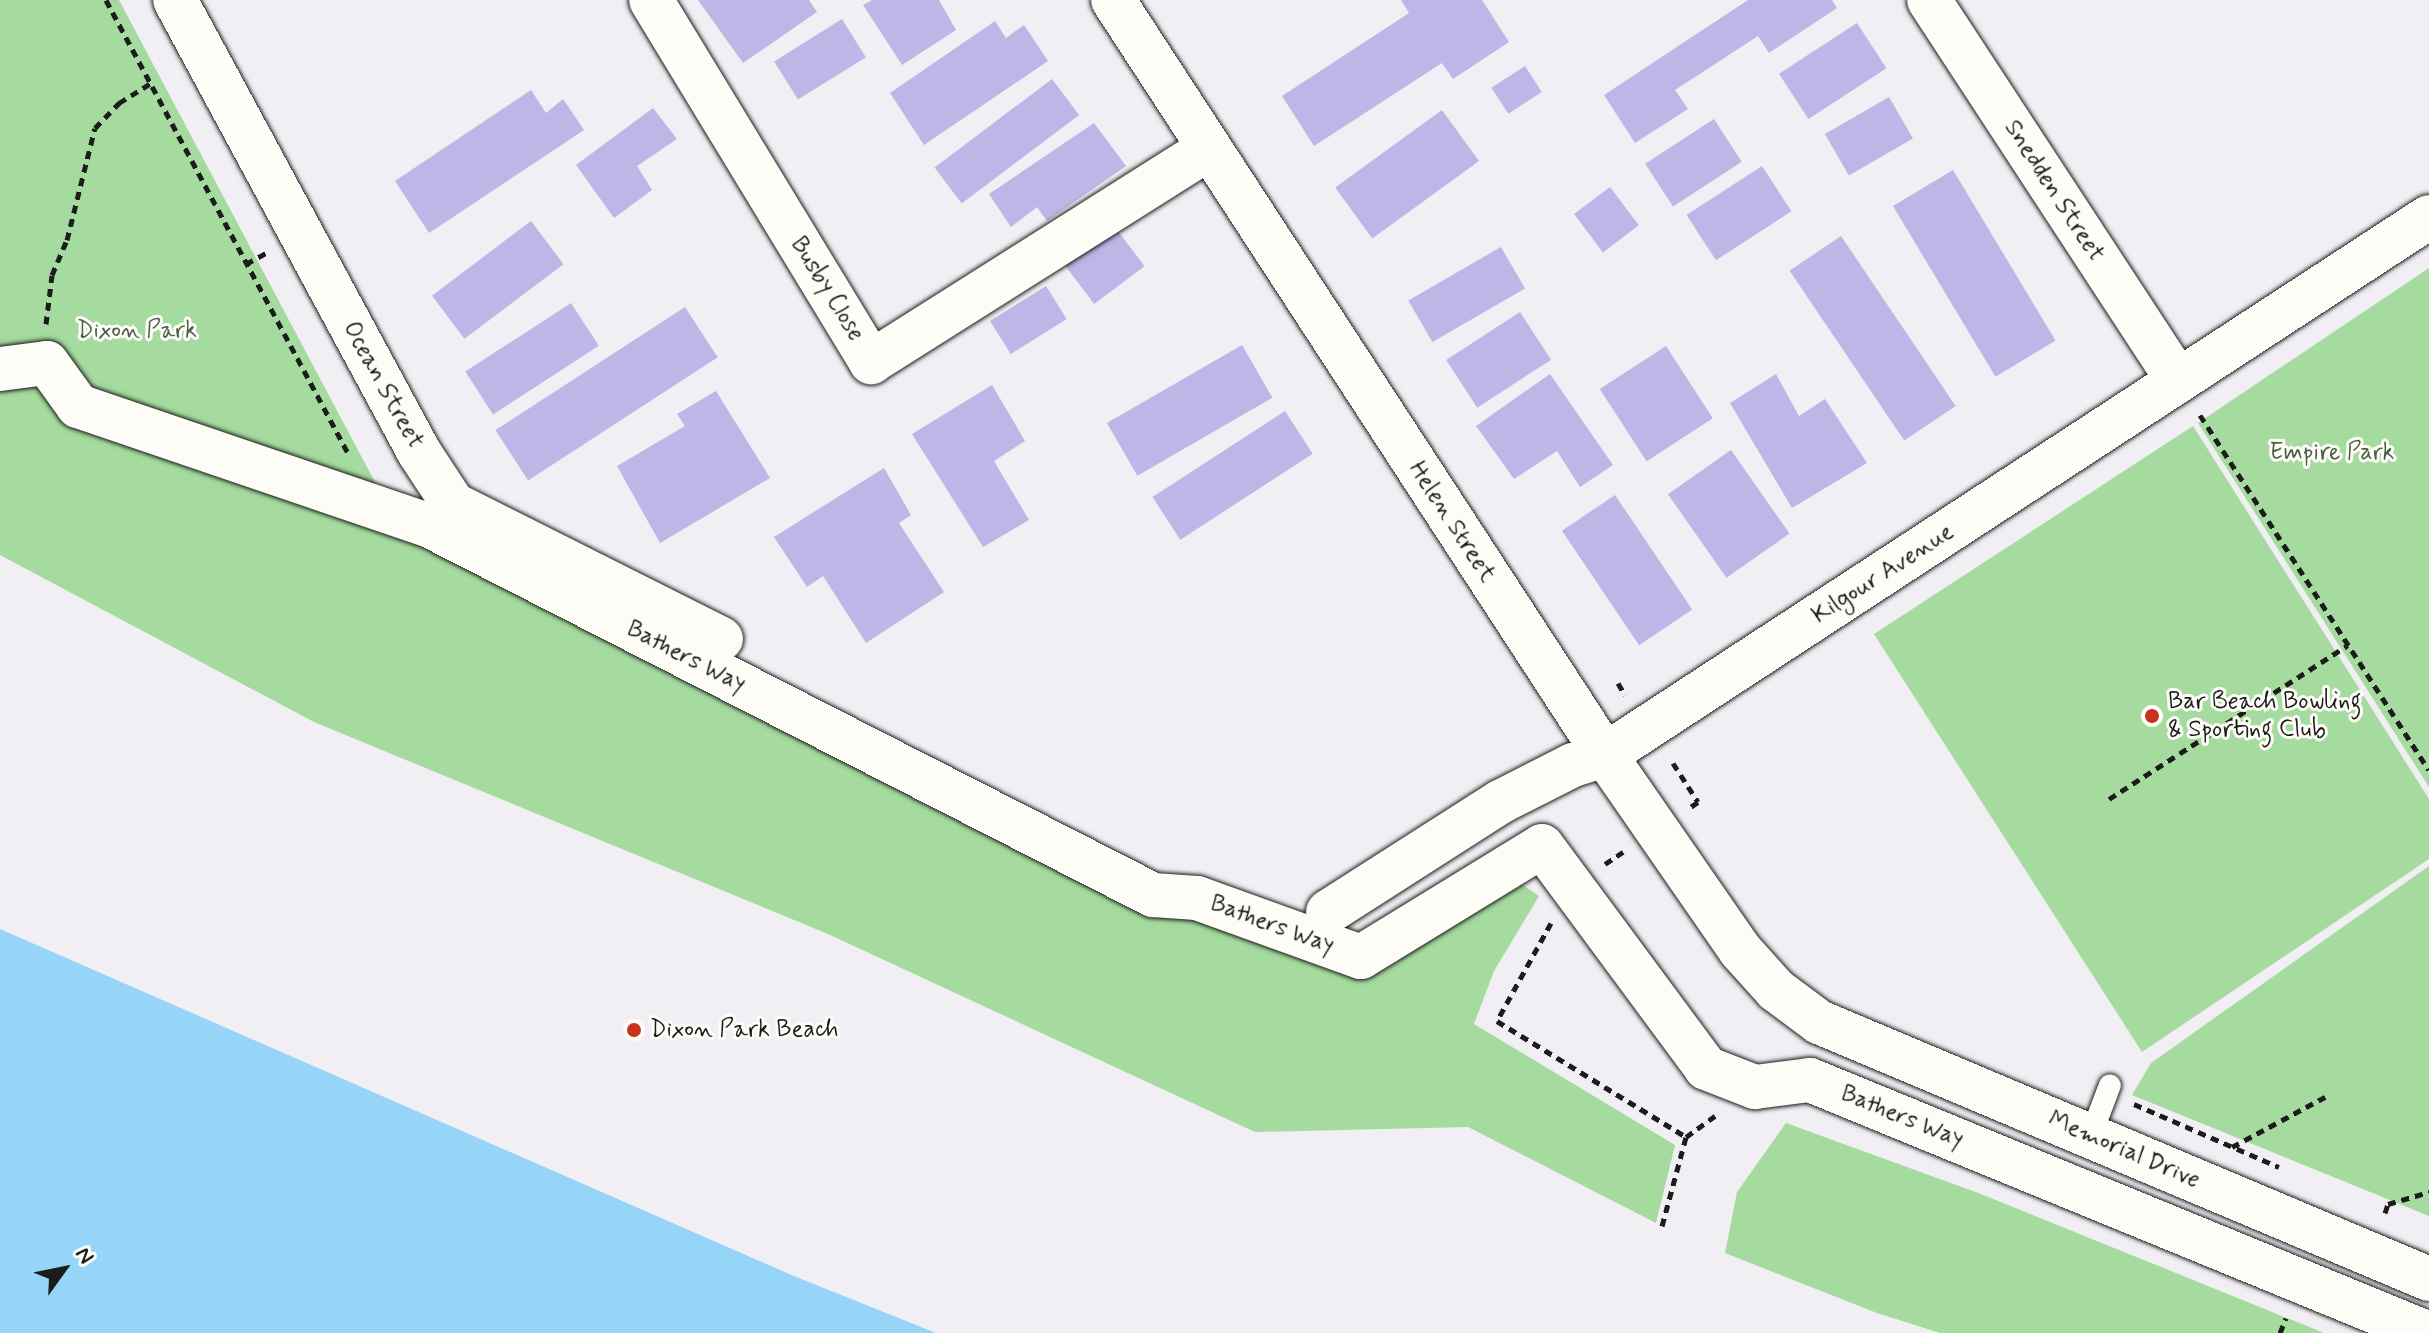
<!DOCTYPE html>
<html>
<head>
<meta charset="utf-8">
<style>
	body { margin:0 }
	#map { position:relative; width:2429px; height:1333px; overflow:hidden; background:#f1eef4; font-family:Mynerve,sans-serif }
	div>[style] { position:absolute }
	.green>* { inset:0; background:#a5db9e }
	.water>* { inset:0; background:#97d5f8 }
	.building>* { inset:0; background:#bfb5e6; transform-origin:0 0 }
	.path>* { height:5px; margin-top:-2.5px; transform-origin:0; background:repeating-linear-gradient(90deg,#1c1c1c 0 8px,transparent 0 14px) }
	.roads { filter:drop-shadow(0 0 2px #1c1c1c) drop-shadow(0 0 2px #1c1c1c) }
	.lane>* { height:22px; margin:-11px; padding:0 11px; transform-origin:11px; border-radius:11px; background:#fdfcf7 }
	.street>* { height:44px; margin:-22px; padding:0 22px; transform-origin:22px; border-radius:22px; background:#fdfcf7 }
	.secondary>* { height:44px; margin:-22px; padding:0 22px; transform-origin:22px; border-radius:22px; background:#fdfcf7 }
	.dots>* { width:22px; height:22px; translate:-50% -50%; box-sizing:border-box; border:4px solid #fdfcf7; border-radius:50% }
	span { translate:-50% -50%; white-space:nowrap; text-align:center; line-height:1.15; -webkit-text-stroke:6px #fdfcf7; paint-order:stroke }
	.street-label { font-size:24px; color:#1c1c1c }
	.park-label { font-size:24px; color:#4c5f4a }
	.poi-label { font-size:24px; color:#1c1c1c }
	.left { translate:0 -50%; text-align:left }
	.north { position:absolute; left:24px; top:1229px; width:80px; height:80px; -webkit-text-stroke:6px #fdfcf7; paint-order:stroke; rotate:57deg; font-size:22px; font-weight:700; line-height:32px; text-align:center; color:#1c1c1c }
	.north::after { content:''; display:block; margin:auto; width:28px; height:36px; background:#1c1c1c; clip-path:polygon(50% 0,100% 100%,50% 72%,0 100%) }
</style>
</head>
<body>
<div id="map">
	<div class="green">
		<div style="clip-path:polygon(0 0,119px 0,402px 533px,1192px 912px,1363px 978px,1520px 883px,1539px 896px,1494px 971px,1474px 1024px,1675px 1145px,1656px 1223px,1468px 1127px,1255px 1132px,828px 934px,314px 722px,0 555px)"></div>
		<div style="clip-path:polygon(2429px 268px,2429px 787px,2198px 423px)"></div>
		<div style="clip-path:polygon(2193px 426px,2429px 799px,2429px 859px,2142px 1052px,1874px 634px)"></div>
		<div style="clip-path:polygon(2429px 866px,2429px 1216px,2132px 1095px,2151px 1063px)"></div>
		<div style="clip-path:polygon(1786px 1123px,1981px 1194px,2324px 1333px,1940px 1333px,1877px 1313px,1725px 1253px,1737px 1192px)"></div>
	</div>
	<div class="water">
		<div style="clip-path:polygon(0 929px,794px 1276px,936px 1333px,0 1333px)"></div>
	</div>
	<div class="building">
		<div style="clip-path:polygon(698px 0,809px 0,817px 12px,743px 63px)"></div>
		<div style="clip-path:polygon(872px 0,939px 0,956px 30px,902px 65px,863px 5px)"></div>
		<div style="clip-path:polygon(1401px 0,1482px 0,1509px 42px,1453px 79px,1442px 63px,1314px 146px,1282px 96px,1409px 13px)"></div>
		<div style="clip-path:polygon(1748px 0,1832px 0,1837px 8px,1769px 53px,1758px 36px,1675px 90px,1688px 109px,1635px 143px,1604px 95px)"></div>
		<div style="left:842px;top:19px;width:45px;height:80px;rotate:58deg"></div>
		<div style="clip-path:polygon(995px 21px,1006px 38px,1024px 25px,1048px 61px,924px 145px,890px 93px)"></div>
		<div style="left:1857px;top:23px;width:54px;height:93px;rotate:57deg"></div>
		<div style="left:1525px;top:66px;width:31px;height:40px;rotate:57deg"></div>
		<div style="left:1052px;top:79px;width:45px;height:147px;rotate:53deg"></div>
		<div style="clip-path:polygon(531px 90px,546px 113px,563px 99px,584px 130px,429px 233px,395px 181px)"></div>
		<div style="left:1889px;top:97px;width:48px;height:74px;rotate:60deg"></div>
		<div style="clip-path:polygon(653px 108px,677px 139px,637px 166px,652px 190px,614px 218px,576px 165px)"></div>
		<div style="left:1442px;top:110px;width:63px;height:132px;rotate:54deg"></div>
		<div style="left:1714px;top:119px;width:51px;height:82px;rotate:57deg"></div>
		<div style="clip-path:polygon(1094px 123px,1126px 166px,1047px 221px,1037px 207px,1011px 227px,989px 194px)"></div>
		<div style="left:1762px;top:166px;width:54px;height:90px;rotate:57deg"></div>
		<div style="left:1953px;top:170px;width:199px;height:70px;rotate:59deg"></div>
		<div style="left:1610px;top:187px;width:48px;height:45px;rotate:53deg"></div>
		<div style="left:531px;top:221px;width:54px;height:124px;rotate:53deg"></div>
		<div style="left:1115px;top:227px;width:49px;height:63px;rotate:53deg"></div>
		<div style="left:1841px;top:236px;width:205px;height:62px;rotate:56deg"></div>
		<div style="left:1501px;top:247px;width:48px;height:107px;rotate:60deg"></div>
		<div style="left:1046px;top:286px;width:39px;height:66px;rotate:58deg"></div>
		<div style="left:571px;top:303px;width:51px;height:126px;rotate:57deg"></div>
		<div style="left:685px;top:307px;width:60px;height:226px;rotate:57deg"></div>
		<div style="left:1520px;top:312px;width:57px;height:88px;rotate:57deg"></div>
		<div style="left:1242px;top:345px;width:61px;height:156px;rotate:60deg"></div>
		<div style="left:1666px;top:346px;width:86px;height:79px;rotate:57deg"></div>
		<div style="clip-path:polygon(1550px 374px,1613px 465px,1580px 487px,1557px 451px,1514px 479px,1476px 426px)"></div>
		<div style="clip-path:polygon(1776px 374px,1799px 416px,1825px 399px,1867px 463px,1792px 508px,1730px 403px)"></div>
		<div style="clip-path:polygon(992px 385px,1025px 441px,994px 461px,1029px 520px,983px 547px,912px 434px)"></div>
		<div style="clip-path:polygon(716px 391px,770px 478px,660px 543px,617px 466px,685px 426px,677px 414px)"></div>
		<div style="left:1285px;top:411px;width:51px;height:158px;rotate:57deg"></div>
		<div style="left:1731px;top:450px;width:102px;height:77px;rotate:55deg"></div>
		<div style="clip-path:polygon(884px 468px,911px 515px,899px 523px,944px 592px,866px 643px,823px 576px,807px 587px,774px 537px)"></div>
		<div style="left:1615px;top:495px;width:138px;height:64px;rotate:56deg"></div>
	</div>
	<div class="path">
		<div style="left:106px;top:0;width:514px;rotate:61.89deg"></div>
		<div style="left:246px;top:264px;width:23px;rotate:-29deg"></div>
		<div style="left:46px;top:324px;width:49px;rotate:-83deg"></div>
		<div style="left:52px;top:275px;width:38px;rotate:-67deg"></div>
		<div style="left:67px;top:240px;width:115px;rotate:-76deg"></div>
		<div style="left:95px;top:128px;width:35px;rotate:-46deg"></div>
		<div style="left:119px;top:103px;width:38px;rotate:-32deg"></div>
		<div style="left:2200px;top:415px;width:422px;rotate:57.2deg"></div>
		<div style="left:1618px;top:683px;width:14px;rotate:60deg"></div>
		<div style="left:1673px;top:763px;width:46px;rotate:57.3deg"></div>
		<div style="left:1698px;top:802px;width:11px;rotate:146deg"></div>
		<div style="left:2109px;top:799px;width:284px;rotate:-32.8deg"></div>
		<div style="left:1605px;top:864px;width:22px;rotate:-34deg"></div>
		<div style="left:1551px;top:923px;width:112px;rotate:118.9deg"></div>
		<div style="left:1497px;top:1021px;width:222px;rotate:31.5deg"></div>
		<div style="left:1686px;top:1137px;width:36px;rotate:-36deg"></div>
		<div style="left:2134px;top:1104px;width:158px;rotate:23.5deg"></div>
		<div style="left:2232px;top:1147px;width:106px;rotate:-28.3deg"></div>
		<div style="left:2385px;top:1213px;width:9px;rotate:-72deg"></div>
		<div style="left:2388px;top:1204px;width:43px;rotate:-16.3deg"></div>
		<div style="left:1662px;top:1226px;width:92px;rotate:-74.9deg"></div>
		<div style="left:2280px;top:1333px;width:16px;rotate:-68deg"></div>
	</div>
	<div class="roads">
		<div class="lane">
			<div style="left:2091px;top:1135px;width:53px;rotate:-69.2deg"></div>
		</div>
		<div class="street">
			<div style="left:175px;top:0;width:514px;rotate:61.64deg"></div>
			<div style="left:419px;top:452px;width:62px;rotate:56.8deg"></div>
			<div style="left:453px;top:504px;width:300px;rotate:26.7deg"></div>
			<div style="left:651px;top:0;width:424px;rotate:58.7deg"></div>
			<div style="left:871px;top:362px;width:399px;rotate:-32.3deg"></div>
			<div style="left:1929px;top:0;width:455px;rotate:56.8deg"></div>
			<div style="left:0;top:369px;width:47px;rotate:-7.3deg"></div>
			<div style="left:47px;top:363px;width:53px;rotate:54.2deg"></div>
			<div style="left:78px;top:406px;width:370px;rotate:18.8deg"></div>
			<div style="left:428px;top:525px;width:814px;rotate:27.04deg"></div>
			<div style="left:1153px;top:895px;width:44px;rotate:3.9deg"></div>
			<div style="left:1197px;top:898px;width:174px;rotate:19.8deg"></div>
			<div style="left:1361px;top:957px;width:212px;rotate:-31.5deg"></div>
			<div style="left:1542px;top:846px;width:276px;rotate:53.5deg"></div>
			<div style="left:1706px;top:1068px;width:53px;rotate:21.2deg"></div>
			<div style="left:1755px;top:1087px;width:55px;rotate:-7.3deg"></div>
			<div style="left:1810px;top:1080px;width:667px;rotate:22.3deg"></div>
			<div style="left:1328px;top:912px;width:204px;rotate:-32.6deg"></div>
			<div style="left:1500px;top:802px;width:82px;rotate:-26.9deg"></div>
			<div style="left:1573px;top:765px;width:34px;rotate:-17deg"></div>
			<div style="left:1605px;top:755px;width:984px;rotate:-33.14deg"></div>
		</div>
		<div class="secondary">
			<div style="left:1113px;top:0;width:901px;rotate:56.91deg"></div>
			<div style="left:1605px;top:755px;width:237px;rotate:55.3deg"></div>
			<div style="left:1740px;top:950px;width:54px;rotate:48deg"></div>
			<div style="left:1776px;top:990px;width:54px;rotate:36.7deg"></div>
			<div style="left:1819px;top:1022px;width:662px;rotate:22.85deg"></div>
		</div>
	</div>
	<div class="dots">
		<div style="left:2152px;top:716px;background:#c8321e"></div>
		<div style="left:634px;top:1030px;background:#c8321e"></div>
	</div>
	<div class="street-label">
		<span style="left:2054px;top:191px;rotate:57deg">Snedden Street</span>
		<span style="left:827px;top:289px;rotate:58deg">Busby Close</span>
		<span style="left:383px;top:385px;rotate:61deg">Ocean Street</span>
		<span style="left:1452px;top:522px;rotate:57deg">Helen Street</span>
		<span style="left:1883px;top:574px;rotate:-33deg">Kilgour Avenue</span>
		<span style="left:686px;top:657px;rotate:27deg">Bathers Way</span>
		<span style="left:1272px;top:925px;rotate:20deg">Bathers Way</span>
		<span style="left:1902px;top:1117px;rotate:22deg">Bathers Way</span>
		<span style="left:2124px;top:1150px;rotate:23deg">Memorial Drive</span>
	</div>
	<div class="park-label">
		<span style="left:137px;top:331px">Dixon Park</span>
		<span style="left:2332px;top:453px">Empire Park</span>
	</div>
	<div class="poi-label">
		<span class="left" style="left:2168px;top:716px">Bar Beach Bowling<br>&amp; Sporting Club</span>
		<span class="left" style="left:650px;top:1030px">Dixon Park Beach</span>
	</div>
	<div class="north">N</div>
</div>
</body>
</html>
